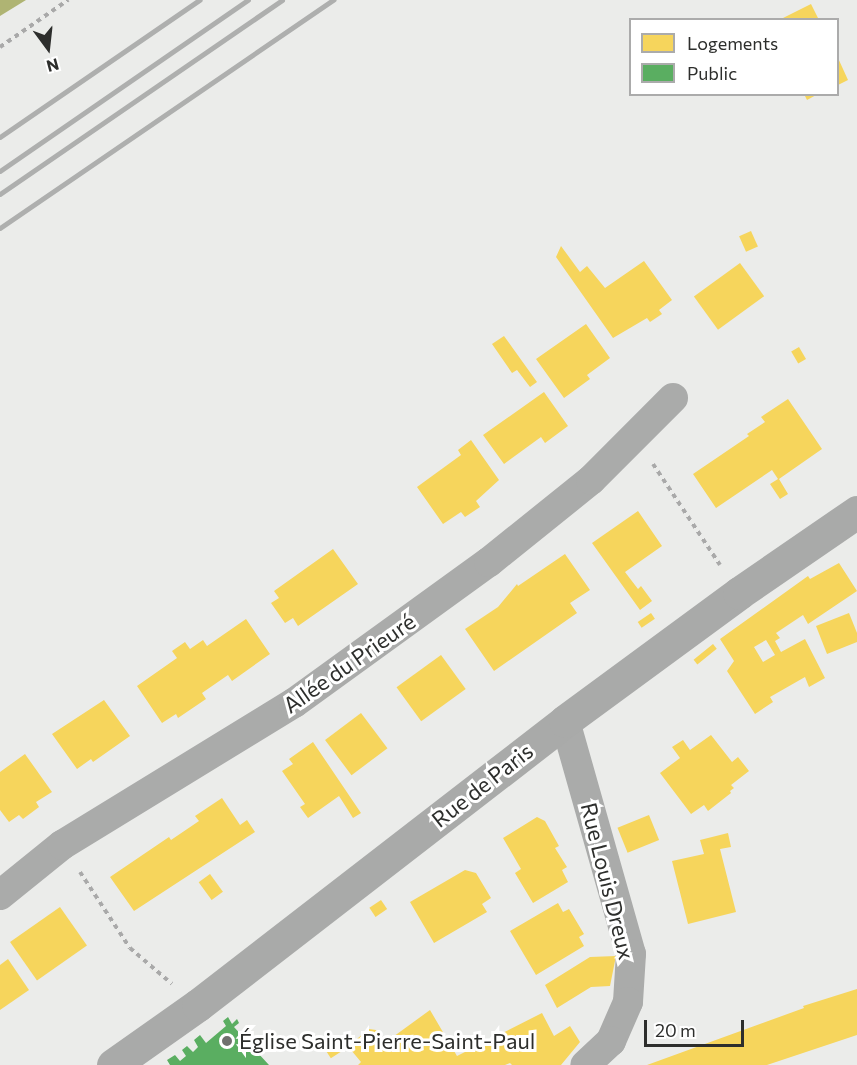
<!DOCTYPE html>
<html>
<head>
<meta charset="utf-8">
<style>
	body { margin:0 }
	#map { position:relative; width:857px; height:1065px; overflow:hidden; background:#ebecea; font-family:Commissioner,sans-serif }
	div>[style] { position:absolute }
	.water>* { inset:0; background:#afb473 }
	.homes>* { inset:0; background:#f6d55c; transform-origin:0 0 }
	.public>* { inset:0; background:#5aae61 }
	.path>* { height:4px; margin-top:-2px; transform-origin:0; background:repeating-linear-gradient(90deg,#a9a9a9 0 4.5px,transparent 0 9px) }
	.minor>* { height:30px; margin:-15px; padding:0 15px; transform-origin:15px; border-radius:15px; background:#aaabaa }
	.secondary>* { height:33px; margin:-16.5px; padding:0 16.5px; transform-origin:16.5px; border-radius:16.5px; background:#a9aaa9 }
	.rail>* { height:4.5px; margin:-2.25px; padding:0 2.25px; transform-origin:2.25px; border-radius:2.25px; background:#aeafae }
	.dots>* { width:16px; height:16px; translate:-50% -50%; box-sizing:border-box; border:3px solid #fff; border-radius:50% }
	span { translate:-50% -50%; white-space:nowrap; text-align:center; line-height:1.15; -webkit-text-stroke:6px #fff; paint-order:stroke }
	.street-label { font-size:22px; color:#2d2e2c }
	.poi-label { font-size:22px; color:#2d2e2c }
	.left { translate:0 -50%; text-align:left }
	.legend { position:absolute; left:629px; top:18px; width:210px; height:78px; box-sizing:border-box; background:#fff; border:2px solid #ababab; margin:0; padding:8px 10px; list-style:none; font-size:18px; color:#2d2e2c }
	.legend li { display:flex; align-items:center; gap:12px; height:30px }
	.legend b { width:30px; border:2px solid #ababab }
	.north { position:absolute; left:18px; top:18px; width:60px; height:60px; -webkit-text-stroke:4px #fff; paint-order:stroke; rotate:165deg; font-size:16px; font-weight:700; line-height:24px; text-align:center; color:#2d2e2c }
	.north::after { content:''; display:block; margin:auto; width:21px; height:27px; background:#2d2e2c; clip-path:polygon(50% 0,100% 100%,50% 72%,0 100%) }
	.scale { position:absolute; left:644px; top:1020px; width:100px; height:27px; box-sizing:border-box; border:3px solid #2d2e2c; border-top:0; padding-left:8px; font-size:18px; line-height:21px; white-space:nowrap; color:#2d2e2c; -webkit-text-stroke:4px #fff; paint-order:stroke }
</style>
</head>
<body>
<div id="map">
	<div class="water">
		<div style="clip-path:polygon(0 0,26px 0,0 16px)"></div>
	</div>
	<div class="homes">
		<div style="clip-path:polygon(811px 4px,819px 20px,779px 20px)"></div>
		<div style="clip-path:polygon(838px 58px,848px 80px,838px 85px)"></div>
		<div style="clip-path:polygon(804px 94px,818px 94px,807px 100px)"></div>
		<div style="left:751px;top:231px;width:17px;height:13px;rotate:66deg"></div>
		<div style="clip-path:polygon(561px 246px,580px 272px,587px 266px,605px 288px,644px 261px,672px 300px,659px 310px,662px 314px,650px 322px,647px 318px,613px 338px,556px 257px)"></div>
		<div style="left:740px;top:263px;width:41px;height:57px;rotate:54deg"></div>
		<div style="clip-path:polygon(586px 324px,610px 358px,587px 375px,590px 379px,564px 398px,536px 359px)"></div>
		<div style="clip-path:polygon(504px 336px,537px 382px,530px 387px,517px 370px,512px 373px,492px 344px)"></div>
		<div style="left:799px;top:347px;width:14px;height:9px;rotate:60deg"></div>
		<div style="clip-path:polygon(544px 392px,568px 426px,545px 443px,541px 437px,504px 464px,483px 435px)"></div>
		<div style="clip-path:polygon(788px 399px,822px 449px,779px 479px,788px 494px,780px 499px,770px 484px,778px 479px,772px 470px,716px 508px,693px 474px,749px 436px,747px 434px,765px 422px,761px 417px)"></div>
		<div style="clip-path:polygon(471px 440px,499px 480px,476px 501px,480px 507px,465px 517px,461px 512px,443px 524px,417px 487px,461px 455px,458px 450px)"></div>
		<div style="clip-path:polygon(638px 511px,662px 546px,625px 572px,638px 589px,641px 586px,652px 601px,640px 610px,592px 543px)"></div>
		<div style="clip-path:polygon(333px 549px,358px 584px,298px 626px,293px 618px,285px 623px,271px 603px,279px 598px,274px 591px)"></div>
		<div style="clip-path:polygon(565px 554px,590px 590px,570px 603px,577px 613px,494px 671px,465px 629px,498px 607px,517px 584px,518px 586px)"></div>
		<div style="clip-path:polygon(evenodd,839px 563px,857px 591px,808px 624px,803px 615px,776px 633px,780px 638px,775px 641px,781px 652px,805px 639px,825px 678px,809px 687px,805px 677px,770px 697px,773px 702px,755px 714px,727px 671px,734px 661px,720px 639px,808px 576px,810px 579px,839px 563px,766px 640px,775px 655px,763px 662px,754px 647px,766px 640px)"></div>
		<div style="left:651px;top:613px;width:7px;height:16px;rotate:56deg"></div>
		<div style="clip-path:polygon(849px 613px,857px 633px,857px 642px,827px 654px,816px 626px)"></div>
		<div style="clip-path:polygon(246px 619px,270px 654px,232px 681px,228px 675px,202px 693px,206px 699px,178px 718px,176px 714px,162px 723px,137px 686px,177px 658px,172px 651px,185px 642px,190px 649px,203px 640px,207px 646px)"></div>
		<div style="left:713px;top:644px;width:6px;height:25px;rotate:51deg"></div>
		<div style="left:441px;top:655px;width:42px;height:55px;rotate:54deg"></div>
		<div style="clip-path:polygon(104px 700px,130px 736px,93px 762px,91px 759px,77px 769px,52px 734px)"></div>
		<div style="left:361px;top:713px;width:44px;height:45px;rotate:53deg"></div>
		<div style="clip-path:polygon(711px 735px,732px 762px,738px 757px,749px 771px,731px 785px,734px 788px,730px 791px,731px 793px,708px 811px,704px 805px,691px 814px,660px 773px,680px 758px,672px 747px,683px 740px,690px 750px)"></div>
		<div style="clip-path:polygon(313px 742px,361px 813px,353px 818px,339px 796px,308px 818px,300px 807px,305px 804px,282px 771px,293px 764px,289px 759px)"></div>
		<div style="clip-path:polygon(25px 754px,52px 792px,36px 802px,39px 807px,23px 819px,19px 815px,9px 822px,0 810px,0 772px)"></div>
		<div style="clip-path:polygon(222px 798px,240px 825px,247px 820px,255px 832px,134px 911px,110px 877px,169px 837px,171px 840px,199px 821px,195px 816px)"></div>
		<div style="left:649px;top:815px;width:27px;height:34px;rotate:68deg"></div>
		<div style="clip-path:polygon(537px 817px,545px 821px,559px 846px,555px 848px,567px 867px,562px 870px,568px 882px,533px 903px,515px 873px,521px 869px,503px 838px)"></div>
		<div style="clip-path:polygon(728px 833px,731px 847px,720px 849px,736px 912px,688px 924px,672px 861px,704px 854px,700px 840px)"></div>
		<div style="clip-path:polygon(465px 870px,476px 873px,491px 898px,482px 904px,487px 912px,434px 943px,410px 902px)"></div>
		<div style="left:210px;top:874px;width:22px;height:14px;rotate:54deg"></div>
		<div style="left:381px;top:900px;width:11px;height:14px;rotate:56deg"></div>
		<div style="clip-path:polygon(558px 903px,563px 912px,569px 909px,584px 934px,579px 937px,584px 946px,536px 975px,510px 931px)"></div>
		<div style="left:60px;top:907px;width:47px;height:61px;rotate:55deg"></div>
		<div style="clip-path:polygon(616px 956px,610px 986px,591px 987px,557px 1008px,545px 985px,590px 957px)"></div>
		<div style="clip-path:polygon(8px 959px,29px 990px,0 1010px,0 965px)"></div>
		<div style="clip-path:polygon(857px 989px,857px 1035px,767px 1065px,647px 1065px,804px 1008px,803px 1006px)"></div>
		<div style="clip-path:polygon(430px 1010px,457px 1056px,542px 1013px,554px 1036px,570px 1026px,580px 1042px,561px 1065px,512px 1065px,510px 1063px,505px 1065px,358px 1065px,361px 1062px,351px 1050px,352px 1043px,369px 1029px,376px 1030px,386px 1042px)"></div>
		<div style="left:330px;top:1035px;width:20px;height:12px;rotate:57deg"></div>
	</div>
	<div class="public">
		<div style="clip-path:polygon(228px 1017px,232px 1024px,237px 1019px,239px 1023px,234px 1027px,269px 1065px,170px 1065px,167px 1060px,175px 1055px,180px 1061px,186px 1056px,182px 1050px,187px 1046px,193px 1052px,198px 1047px,194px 1040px,200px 1035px,206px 1043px,226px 1026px,223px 1021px)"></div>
	</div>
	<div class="path">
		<div style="left:0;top:47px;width:83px;rotate:-34.7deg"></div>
		<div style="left:653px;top:464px;width:121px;rotate:56.4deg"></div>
		<div style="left:80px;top:872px;width:91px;rotate:56.7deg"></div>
		<div style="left:130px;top:948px;width:55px;rotate:40.6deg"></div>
	</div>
	<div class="minor">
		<div style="left:565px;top:721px;width:242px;rotate:74.2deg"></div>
		<div style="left:631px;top:954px;width:48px;rotate:93.6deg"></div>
		<div style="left:628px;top:1002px;width:43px;rotate:113.6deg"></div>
		<div style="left:611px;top:1041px;width:35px;rotate:137deg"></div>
		<div style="left:0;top:895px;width:80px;rotate:-38.9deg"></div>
		<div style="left:62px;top:845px;width:272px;rotate:-31.5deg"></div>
		<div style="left:294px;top:703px;width:241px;rotate:-35.9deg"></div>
		<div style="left:489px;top:562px;width:131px;rotate:-38.8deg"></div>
		<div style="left:591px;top:480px;width:116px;rotate:-45deg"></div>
	</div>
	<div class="secondary">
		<div style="left:113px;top:1065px;width:104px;rotate:-35.2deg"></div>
		<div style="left:198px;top:1005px;width:464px;rotate:-37.7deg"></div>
		<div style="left:565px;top:721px;width:216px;rotate:-36.3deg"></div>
		<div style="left:739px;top:593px;width:143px;rotate:-34.5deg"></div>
	</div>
	<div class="rail">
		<div style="left:0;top:137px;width:242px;rotate:-34.5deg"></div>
		<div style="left:0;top:171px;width:301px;rotate:-34.6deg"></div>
		<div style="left:0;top:194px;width:342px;rotate:-34.5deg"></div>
		<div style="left:0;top:228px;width:404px;rotate:-34.4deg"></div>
	</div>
	<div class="dots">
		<div style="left:227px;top:1041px;background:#70706e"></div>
	</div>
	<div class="street-label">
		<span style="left:349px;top:663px;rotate:-35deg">Allée du Prieuré</span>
		<span style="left:482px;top:785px;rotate:-38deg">Rue de Paris</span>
		<span style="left:608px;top:881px;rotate:76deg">Rue Louis Dreux</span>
	</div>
	<div class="poi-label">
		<span class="left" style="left:239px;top:1041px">Église Saint-Pierre-Saint-Paul</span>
	</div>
	<ul class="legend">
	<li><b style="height:16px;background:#f6d55c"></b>Logements</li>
	<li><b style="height:16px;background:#5aae61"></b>Public</li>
	</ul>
	<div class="north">N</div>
	<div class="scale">20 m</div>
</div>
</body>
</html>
